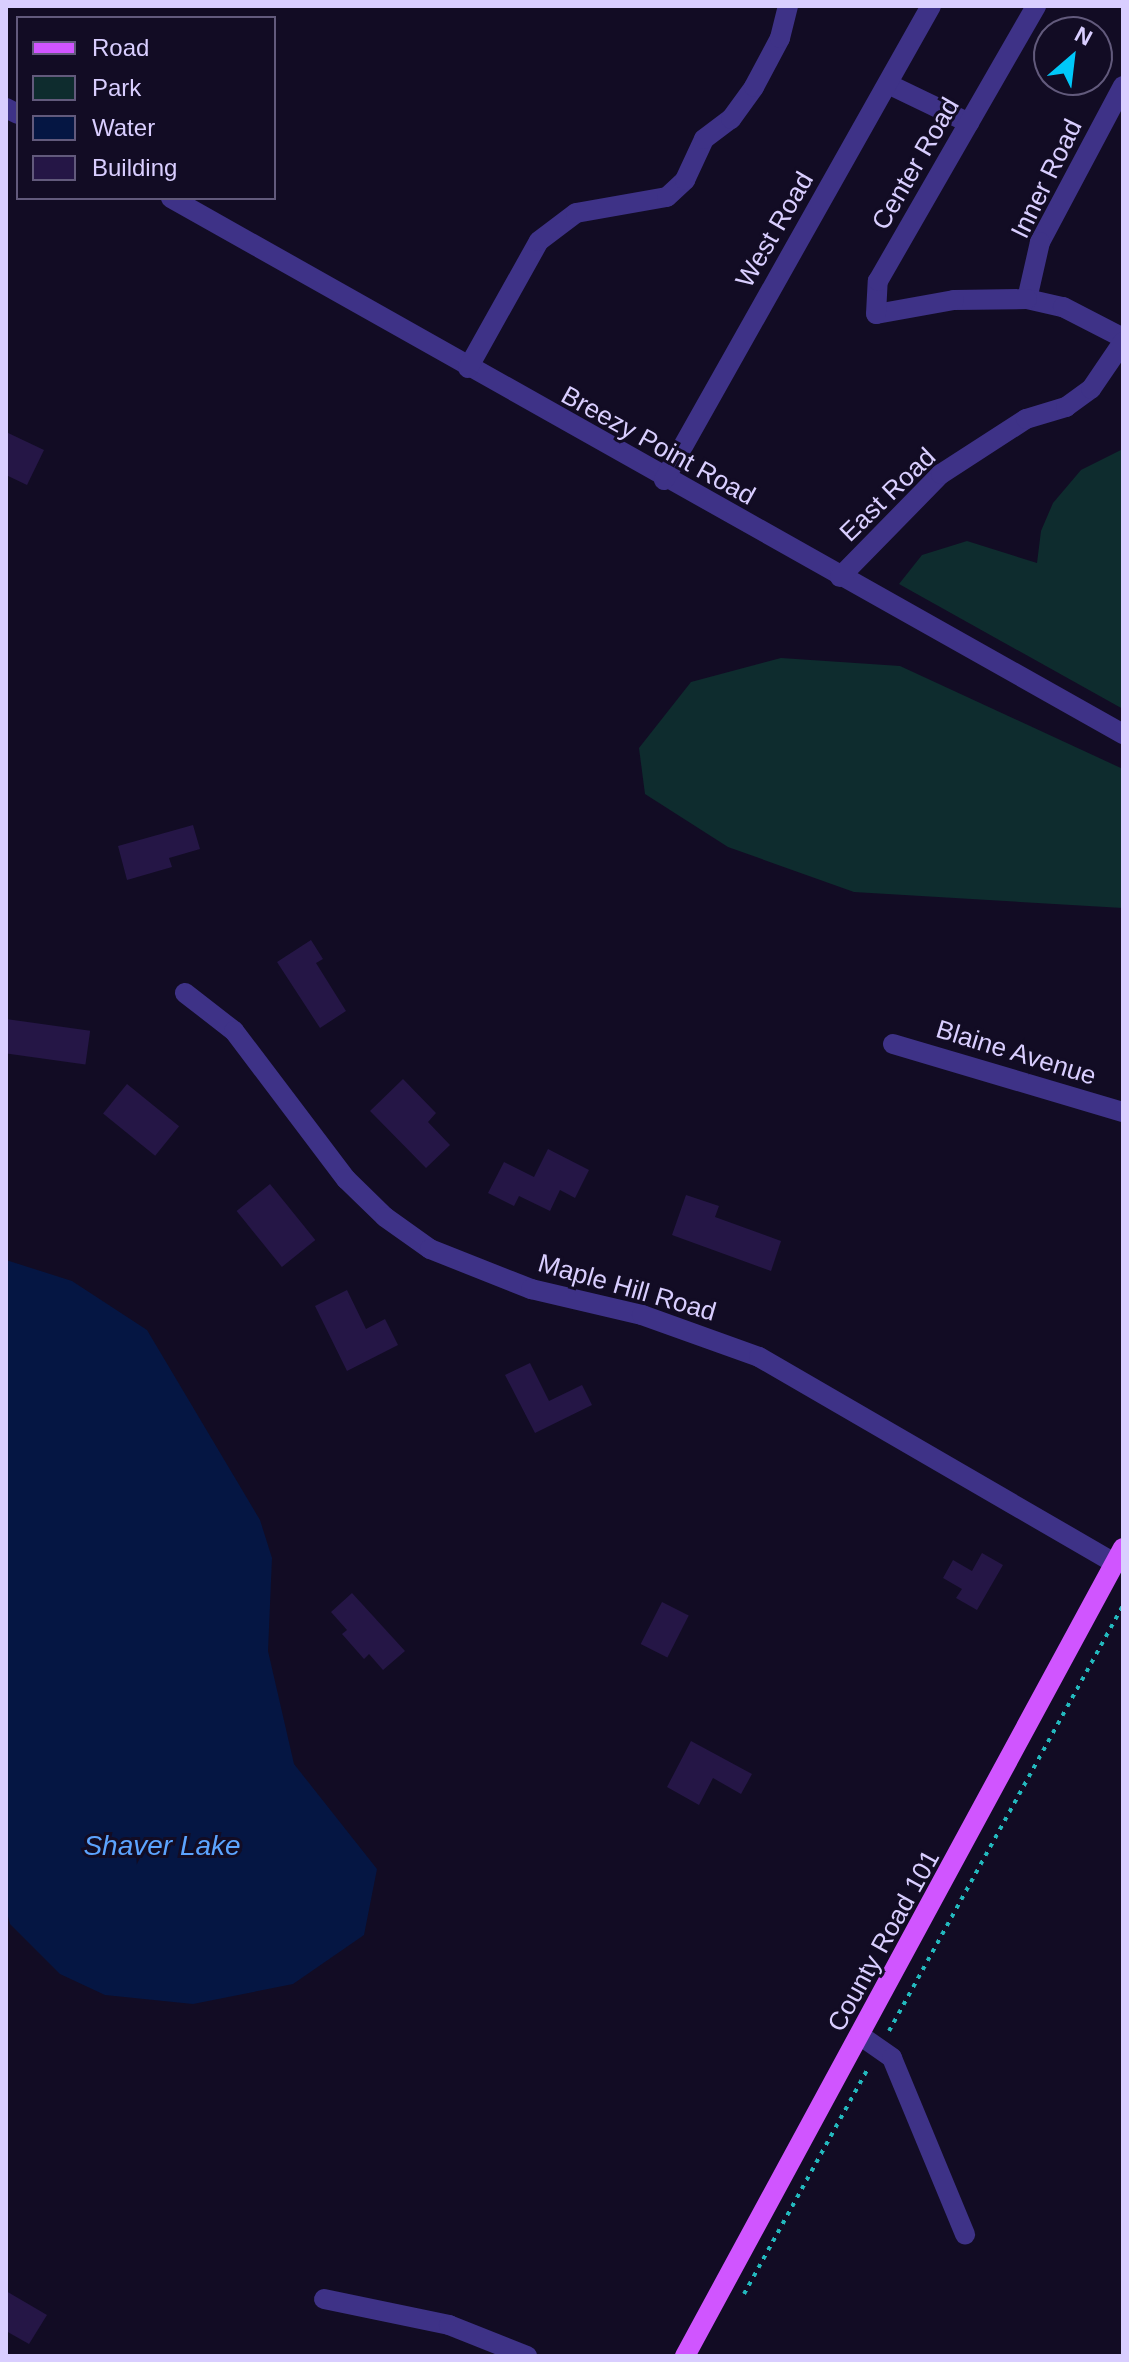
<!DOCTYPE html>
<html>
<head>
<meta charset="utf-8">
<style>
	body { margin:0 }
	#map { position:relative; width:1129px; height:2362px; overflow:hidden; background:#120c24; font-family:Arial,sans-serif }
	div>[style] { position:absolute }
	.green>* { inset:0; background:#0e2c2e }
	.water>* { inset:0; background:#051643 }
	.building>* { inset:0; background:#251646; transform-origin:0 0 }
	.path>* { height:4px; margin-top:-2px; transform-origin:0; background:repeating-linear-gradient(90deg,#23b9be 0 4px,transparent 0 10px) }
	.minor>* { height:20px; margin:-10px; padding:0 10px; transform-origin:10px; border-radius:10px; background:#3e3287 }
	.major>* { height:20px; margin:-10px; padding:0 10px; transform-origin:10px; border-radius:10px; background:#d055ff }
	span { translate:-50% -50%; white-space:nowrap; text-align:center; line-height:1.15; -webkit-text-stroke:6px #120c24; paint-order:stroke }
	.street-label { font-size:26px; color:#d9ceff }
	.water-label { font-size:28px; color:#5ca4ff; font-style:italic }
	.frame { position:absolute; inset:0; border:8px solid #d9ceff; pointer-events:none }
	.legend { position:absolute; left:16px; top:16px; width:260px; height:184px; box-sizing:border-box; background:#120c24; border:2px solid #625a7c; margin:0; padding:10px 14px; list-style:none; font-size:24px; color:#d9ceff }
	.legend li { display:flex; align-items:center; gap:16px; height:40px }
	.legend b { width:40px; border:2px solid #625a7c }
	.north { position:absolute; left:1033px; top:16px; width:80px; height:80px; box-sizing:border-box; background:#120c24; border:2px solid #625a7c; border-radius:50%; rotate:28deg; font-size:22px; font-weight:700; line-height:32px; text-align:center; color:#d9ceff }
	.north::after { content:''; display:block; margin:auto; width:28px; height:36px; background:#00c8f9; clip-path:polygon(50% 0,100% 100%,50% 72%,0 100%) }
</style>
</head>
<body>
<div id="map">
	<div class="green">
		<div style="clip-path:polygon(1123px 449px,1123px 709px,899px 584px,922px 555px,967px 541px,1037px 563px,1041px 531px,1053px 503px,1081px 470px)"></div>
		<div style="clip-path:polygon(781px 658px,900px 666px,1123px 769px,1123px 908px,854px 892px,728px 847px,645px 794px,639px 748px,691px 682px)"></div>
	</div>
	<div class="water">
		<div style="clip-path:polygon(6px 1260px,72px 1281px,147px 1330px,260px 1520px,272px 1558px,268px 1651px,294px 1764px,377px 1869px,364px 1935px,293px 1984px,193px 2004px,105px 1995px,60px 1974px,10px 1924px,6px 1909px)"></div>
	</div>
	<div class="building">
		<div style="clip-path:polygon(6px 432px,44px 450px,27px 485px,6px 475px)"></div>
		<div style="clip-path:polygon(193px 825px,200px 849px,169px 858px,172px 867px,127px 880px,118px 846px)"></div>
		<div style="clip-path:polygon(311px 940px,323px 959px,316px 963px,346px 1011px,320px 1028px,277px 962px)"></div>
		<div style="left:6px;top:1019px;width:85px;height:34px;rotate:8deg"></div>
		<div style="clip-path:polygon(403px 1079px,436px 1113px,428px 1122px,450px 1145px,426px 1168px,370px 1111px)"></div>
		<div style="left:127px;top:1084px;width:67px;height:38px;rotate:39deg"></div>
		<div style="clip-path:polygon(548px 1149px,589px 1170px,575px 1198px,560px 1190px,550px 1211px,519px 1196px,514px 1206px,488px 1193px,504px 1162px,534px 1177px)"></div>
		<div style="left:270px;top:1184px;width:72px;height:43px;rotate:51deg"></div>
		<div style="clip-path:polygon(686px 1195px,719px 1206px,715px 1217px,781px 1241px,771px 1271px,672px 1235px)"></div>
		<div style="clip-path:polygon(347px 1290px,366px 1329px,385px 1319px,398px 1345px,347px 1371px,315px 1306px)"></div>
		<div style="clip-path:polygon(530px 1363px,549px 1401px,582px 1385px,592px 1405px,535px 1433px,505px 1375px)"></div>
		<div style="clip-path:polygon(982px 1553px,1003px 1565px,977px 1610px,956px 1598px,962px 1589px,943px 1578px,953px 1560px,972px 1571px)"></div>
		<div style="clip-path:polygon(352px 1593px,405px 1651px,383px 1670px,369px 1654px,364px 1659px,342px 1634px,347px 1630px,331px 1612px)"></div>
		<div style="left:662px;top:1602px;width:30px;height:47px;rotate:27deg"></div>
		<div style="clip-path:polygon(691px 1741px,752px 1774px,741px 1794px,713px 1778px,699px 1805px,667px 1787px)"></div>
		<div style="clip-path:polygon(6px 2291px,47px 2315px,29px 2344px,6px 2331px)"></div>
	</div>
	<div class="path">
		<div style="left:889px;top:2031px;width:486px;rotate:-61.2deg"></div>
		<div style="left:744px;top:2294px;width:259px;rotate:-61.2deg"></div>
	</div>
	<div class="minor">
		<div style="left:888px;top:84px;width:90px;rotate:25.7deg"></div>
		<div style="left:1123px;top:86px;width:177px;rotate:118deg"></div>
		<div style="left:1040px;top:242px;width:58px;rotate:102.8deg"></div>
		<div style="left:1027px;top:299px;width:37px;rotate:13deg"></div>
		<div style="left:1063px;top:307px;width:68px;rotate:27.3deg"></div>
		<div style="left:6px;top:108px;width:13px;rotate:27deg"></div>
		<div style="left:171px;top:198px;width:1093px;rotate:29.38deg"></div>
		<div style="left:1027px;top:299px;width:73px;rotate:179.2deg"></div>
		<div style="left:954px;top:300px;width:79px;rotate:169.8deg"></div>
		<div style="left:876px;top:314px;width:33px;rotate:-87deg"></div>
		<div style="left:878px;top:281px;width:317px;rotate:-60.1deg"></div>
		<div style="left:468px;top:368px;width:145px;rotate:-60.8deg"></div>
		<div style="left:539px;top:241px;width:46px;rotate:-37.1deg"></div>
		<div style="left:576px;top:213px;width:92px;rotate:-10deg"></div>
		<div style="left:667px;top:197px;width:25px;rotate:-43deg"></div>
		<div style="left:685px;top:180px;width:45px;rotate:-65.1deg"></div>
		<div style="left:704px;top:139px;width:34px;rotate:-37deg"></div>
		<div style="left:731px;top:119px;width:39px;rotate:-54deg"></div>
		<div style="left:754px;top:87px;width:55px;rotate:-62deg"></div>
		<div style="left:780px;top:38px;width:33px;rotate:-76deg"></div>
		<div style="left:664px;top:480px;width:544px;rotate:-60.61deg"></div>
		<div style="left:840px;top:577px;width:144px;rotate:-45.6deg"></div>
		<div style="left:941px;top:474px;width:101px;rotate:-32.9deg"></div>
		<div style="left:1026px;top:419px;width:42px;rotate:-16.7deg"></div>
		<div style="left:1066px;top:407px;width:31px;rotate:-36deg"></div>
		<div style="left:1091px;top:389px;width:57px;rotate:-55.8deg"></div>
		<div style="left:185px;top:993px;width:62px;rotate:37.8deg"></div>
		<div style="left:234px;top:1031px;width:186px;rotate:52.9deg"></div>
		<div style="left:346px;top:1179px;width:54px;rotate:44.3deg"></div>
		<div style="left:385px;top:1217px;width:55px;rotate:35.4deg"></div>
		<div style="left:430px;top:1249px;width:109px;rotate:21.6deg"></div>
		<div style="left:531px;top:1289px;width:114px;rotate:13.2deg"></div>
		<div style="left:642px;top:1315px;width:124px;rotate:19.7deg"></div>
		<div style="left:759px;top:1357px;width:410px;rotate:30.1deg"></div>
		<div style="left:893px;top:1044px;width:240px;rotate:16.5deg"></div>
		<div style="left:861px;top:2036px;width:38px;rotate:35deg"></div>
		<div style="left:892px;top:2058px;width:191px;rotate:67.5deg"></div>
		<div style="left:324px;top:2299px;width:128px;rotate:11.7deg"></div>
		<div style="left:449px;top:2325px;width:84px;rotate:21.7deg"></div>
	</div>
	<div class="major">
		<div style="left:685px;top:2356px;width:919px;rotate:-61.54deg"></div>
	</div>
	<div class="street-label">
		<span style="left:916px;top:164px;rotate:-60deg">Center Road</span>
		<span style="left:1047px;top:179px;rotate:-64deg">Inner Road</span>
		<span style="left:775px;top:230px;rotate:-60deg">West Road</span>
		<span style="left:658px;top:446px;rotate:29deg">Breezy Point Road</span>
		<span style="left:888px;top:495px;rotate:-44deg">East Road</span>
		<span style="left:1016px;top:1053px;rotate:17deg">Blaine Avenue</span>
		<span style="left:627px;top:1288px;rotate:16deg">Maple Hill Road</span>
		<span style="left:884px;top:1941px;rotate:-61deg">County Road 101</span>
	</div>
	<div class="water-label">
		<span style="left:162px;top:1846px">Shaver Lake</span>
	</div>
	<div class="frame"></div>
	<ul class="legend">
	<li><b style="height:10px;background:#d055ff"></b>Road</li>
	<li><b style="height:22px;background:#0e2c2e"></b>Park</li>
	<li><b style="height:22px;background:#051643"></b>Water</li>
	<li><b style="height:22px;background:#251646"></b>Building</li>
	</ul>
	<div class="north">N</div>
</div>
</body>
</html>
